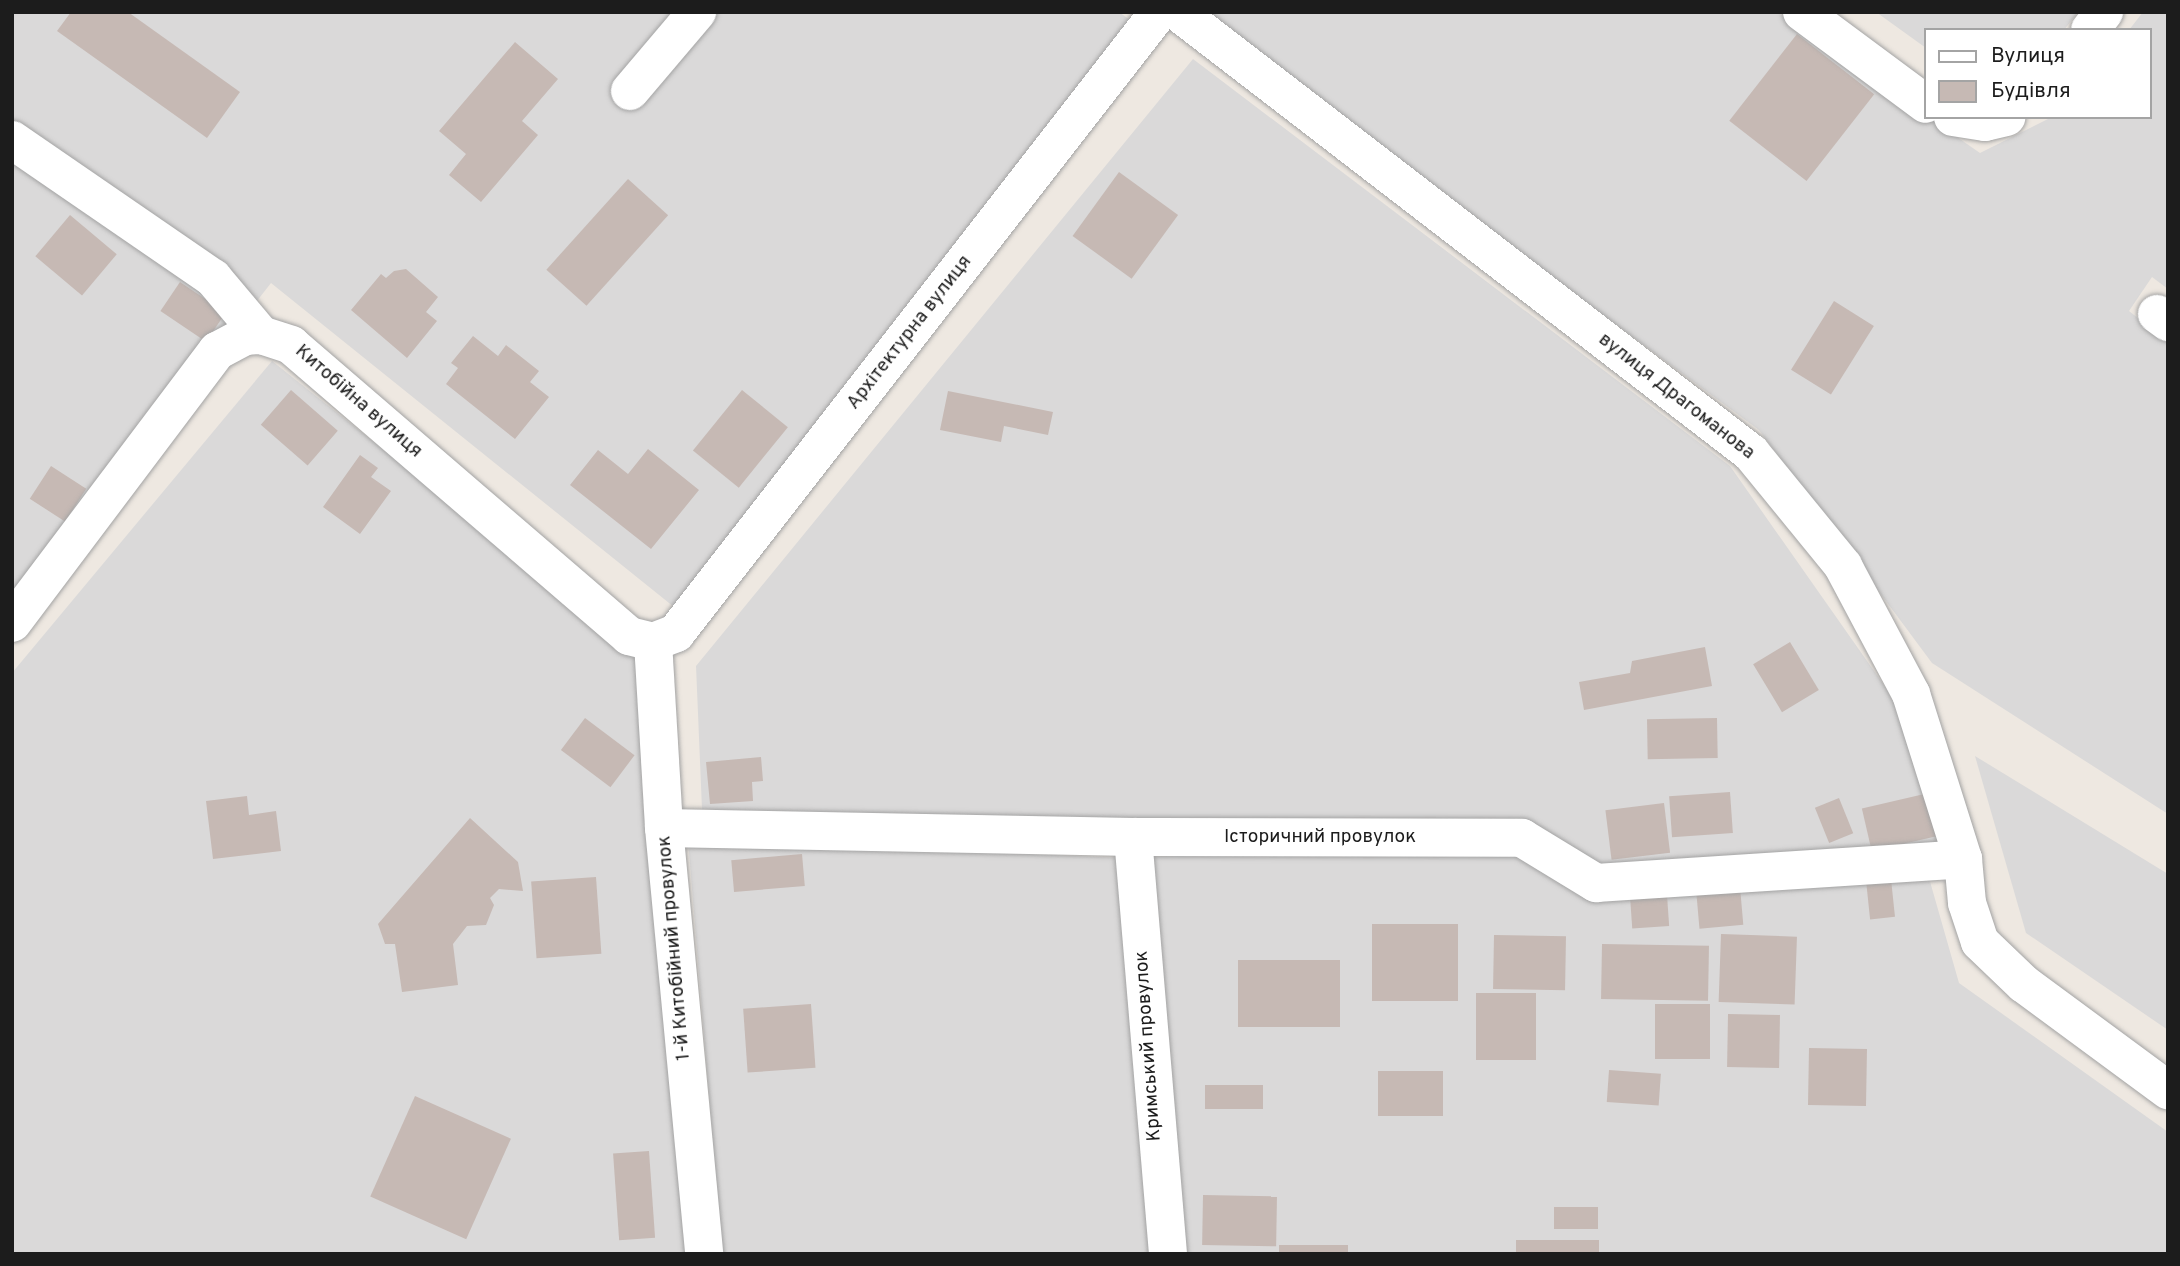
<!DOCTYPE html>
<html>
<head>
<meta charset="utf-8">
<style>
	body { margin:0 }
	#map { position:relative; width:2180px; height:1266px; overflow:hidden; background:#eee8e1; font-family:Overpass,sans-serif }
	div>[style] { position:absolute }
	.residential>* { inset:0; background:#dad9d9 }
	.building>* { inset:0; background:#c6b9b4; transform-origin:0 0 }
	.roads { filter:drop-shadow(0 0 2px #a3a3a3) drop-shadow(0 0 2px #a3a3a3) }
	.minor>* { height:38px; margin:-19px; padding:0 19px; transform-origin:19px; border-radius:19px; background:#fff }
	span { translate:-50% -50%; white-space:nowrap; text-align:center; line-height:1.15; -webkit-text-stroke:5px #fff; paint-order:stroke }
	.street-label { font-size:19px; color:#1c1c1c }
	.frame { position:absolute; inset:0; border:14px solid #1c1c1c; pointer-events:none }
	.legend { position:absolute; left:1924px; top:28px; width:228px; height:91px; box-sizing:border-box; background:#fff; border:2px solid #a4a4a4; margin:0; padding:9px 12px; list-style:none; font-size:21px; color:#1c1c1c }
	.legend li { display:flex; align-items:center; gap:14px; height:35px }
	.legend b { width:35px; border:2px solid #a4a4a4 }
</style>
</head>
<body>
<div id="map">
	<div class="residential">
		<div style="clip-path:polygon(12px 12px,1119px 12px,1141px 28px,679px 611px,271px 283px,12px 616px)"></div>
		<div style="clip-path:polygon(1192px 12px,1777px 12px,1980px 153px,2052px 117px,2150px 117px,2150px 30px,2129px 30px,2143px 12px,2168px 12px,2168px 289px,2152px 277px,2129px 311px,2168px 342px,2168px 814px,1932px 663px,1759px 430px)"></div>
		<div style="clip-path:polygon(1876px 12px,2078px 12px,2064px 30px,1926px 30px,1926px 48px)"></div>
		<div style="clip-path:polygon(1193px 59px,1730px 466px,1886px 688px,1917px 745px,1951px 845px,1923px 857px,1959px 983px,2168px 1132px,2168px 1254px,1185px 1254px,1150px 857px,1327px 851px,702px 809px,696px 666px)"></div>
		<div style="clip-path:polygon(272px 361px,656px 667px,697px 1254px,12px 1254px,12px 673px)"></div>
		<div style="clip-path:polygon(1975px 756px,2168px 874px,2168px 1030px,2026px 933px)"></div>
		<div style="clip-path:polygon(688px 840px,1122px 858px,1159px 1254px,722px 1254px)"></div>
	</div>
	<div class="building">
		<div style="clip-path:polygon(71px 12px,128px 12px,240px 92px,207px 138px,57px 31px)"></div>
		<div style="left:1797px;top:34px;width:98px;height:110px;rotate:38deg"></div>
		<div style="clip-path:polygon(515px 42px,558px 79px,522px 121px,538px 135px,481px 202px,449px 175px,466px 154px,439px 131px)"></div>
		<div style="left:1119px;top:172px;width:73px;height:79px;rotate:36deg"></div>
		<div style="left:628px;top:179px;width:54px;height:122px;rotate:42deg"></div>
		<div style="left:70px;top:215px;width:61px;height:54px;rotate:40deg"></div>
		<div style="clip-path:polygon(406px 269px,438px 297px,426px 312px,437px 321px,407px 358px,351px 310px,381px 274px,386px 278px,394px 271px)"></div>
		<div style="left:180px;top:282px;width:55px;height:35px;rotate:34deg"></div>
		<div style="left:1834px;top:301px;width:47px;height:81px;rotate:32deg"></div>
		<div style="clip-path:polygon(473px 336px,498px 356px,506px 345px,539px 371px,530px 382px,549px 397px,515px 439px,446px 384px,458px 368px,451px 363px)"></div>
		<div style="left:291px;top:390px;width:62px;height:46px;rotate:41deg"></div>
		<div style="left:742px;top:390px;width:59px;height:78px;rotate:39deg"></div>
		<div style="clip-path:polygon(948px 391px,1053px 412px,1048px 435px,1004px 426px,1001px 442px,940px 430px)"></div>
		<div style="clip-path:polygon(648px 449px,699px 490px,651px 549px,570px 485px,598px 450px,628px 474px)"></div>
		<div style="clip-path:polygon(360px 455px,378px 468px,371px 477px,391px 491px,360px 534px,323px 507px)"></div>
		<div style="left:51px;top:466px;width:42px;height:39px;rotate:33deg"></div>
		<div style="left:1790px;top:642px;width:56px;height:43px;rotate:59deg"></div>
		<div style="clip-path:polygon(1705px 647px,1712px 686px,1584px 710px,1579px 682px,1630px 673px,1632px 661px)"></div>
		<div style="left:585px;top:718px;width:62px;height:40px;rotate:37deg"></div>
		<div style="left:1717px;top:718px;width:40px;height:70px;rotate:89deg"></div>
		<div style="clip-path:polygon(761px 757px,763px 781px,752px 782px,753px 801px,710px 804px,706px 762px)"></div>
		<div style="left:1730px;top:792px;width:41px;height:61px;rotate:86deg"></div>
		<div style="left:1933px;top:792px;width:44px;height:73px;rotate:77deg"></div>
		<div style="clip-path:polygon(247px 796px,249px 815px,276px 811px,281px 851px,213px 859px,206px 801px)"></div>
		<div style="left:1839px;top:798px;width:38px;height:26px;rotate:68deg"></div>
		<div style="left:1664px;top:803px;width:50px;height:59px;rotate:83deg"></div>
		<div style="clip-path:polygon(470px 818px,518px 862px,523px 891px,499px 889px,490px 898px,494px 905px,486px 925px,467px 926px,453px 944px,458px 985px,402px 992px,395px 944px,385px 944px,378px 924px)"></div>
		<div style="left:802px;top:854px;width:32px;height:71px;rotate:85deg"></div>
		<div style="left:596px;top:877px;width:77px;height:65px;rotate:86deg"></div>
		<div style="left:1891px;top:879px;width:38px;height:25px;rotate:84deg"></div>
		<div style="left:1740px;top:887px;width:38px;height:44px;rotate:85deg"></div>
		<div style="left:1667px;top:895px;width:31px;height:37px;rotate:86deg"></div>
		<div style="left:1372px;top:924px;width:86px;height:77px"></div>
		<div style="left:1721px;top:934px;width:76px;height:68px;rotate:2deg"></div>
		<div style="left:1494px;top:935px;width:72px;height:54px;rotate:1deg"></div>
		<div style="left:1602px;top:944px;width:107px;height:55px;rotate:1deg"></div>
		<div style="left:1238px;top:960px;width:102px;height:67px"></div>
		<div style="left:1536px;top:993px;width:67px;height:60px;rotate:90deg"></div>
		<div style="left:811px;top:1004px;width:64px;height:68px;rotate:86deg"></div>
		<div style="left:1655px;top:1004px;width:55px;height:55px"></div>
		<div style="left:1728px;top:1014px;width:52px;height:53px;rotate:1deg"></div>
		<div style="left:1809px;top:1048px;width:58px;height:57px;rotate:1deg"></div>
		<div style="left:1609px;top:1070px;width:52px;height:32px;rotate:4deg"></div>
		<div style="left:1378px;top:1071px;width:65px;height:45px"></div>
		<div style="left:1205px;top:1085px;width:58px;height:24px"></div>
		<div style="left:415px;top:1096px;width:105px;height:110px;rotate:24deg"></div>
		<div style="left:649px;top:1151px;width:87px;height:36px;rotate:86deg"></div>
		<div style="left:1203px;top:1195px;width:74px;height:50px;rotate:1deg"></div>
		<div style="left:1554px;top:1207px;width:44px;height:22px"></div>
		<div style="left:1516px;top:1240px;width:83px;height:14px"></div>
		<div style="left:1279px;top:1245px;width:69px;height:9px"></div>
	</div>
	<div class="roads">
		<div class="minor">
			<div style="left:1178px;top:12px;width:723px;rotate:37.58deg"></div>
			<div style="left:1751px;top:453px;width:146px;rotate:50.8deg"></div>
			<div style="left:1843px;top:566px;width:145px;rotate:62deg"></div>
			<div style="left:1911px;top:694px;width:173px;rotate:72.5deg"></div>
			<div style="left:1963px;top:859px;width:44px;rotate:84.8deg"></div>
			<div style="left:1967px;top:903px;width:41px;rotate:71.6deg"></div>
			<div style="left:1980px;top:942px;width:61px;rotate:43.7deg"></div>
			<div style="left:2024px;top:984px;width:179px;rotate:36.4deg"></div>
			<div style="left:1802px;top:12px;width:154px;rotate:36.6deg"></div>
			<div style="left:2090px;top:30px;width:23px;rotate:-52deg"></div>
			<div style="left:630px;top:91px;width:104px;rotate:-49.7deg"></div>
			<div style="left:1953px;top:117px;width:32px;rotate:9deg"></div>
			<div style="left:1985px;top:122px;width:22px;rotate:-13deg"></div>
			<div style="left:12px;top:140px;width:244px;rotate:34.5deg"></div>
			<div style="left:213px;top:278px;width:75px;rotate:49.9deg"></div>
			<div style="left:2157px;top:314px;width:14px;rotate:36deg"></div>
			<div style="left:12px;top:623px;width:341px;rotate:-53deg"></div>
			<div style="left:217px;top:351px;width:32px;rotate:-28deg"></div>
			<div style="left:245px;top:336px;width:16px;rotate:-4deg"></div>
			<div style="left:261px;top:335px;width:32px;rotate:18deg"></div>
			<div style="left:291px;top:345px;width:446px;rotate:40.7deg"></div>
			<div style="left:629px;top:636px;width:25px;rotate:14deg"></div>
			<div style="left:653px;top:642px;width:25px;rotate:-21deg"></div>
			<div style="left:676px;top:633px;width:787px;rotate:-52.13deg"></div>
			<div style="left:653px;top:642px;width:186px;rotate:86.6deg"></div>
			<div style="left:664px;top:828px;width:428px;rotate:84.6deg"></div>
			<div style="left:664px;top:828px;width:469px;rotate:1.1deg"></div>
			<div style="left:1133px;top:837px;width:389px;rotate:0.1deg"></div>
			<div style="left:1522px;top:838px;width:87px;rotate:31.3deg"></div>
			<div style="left:1596px;top:883px;width:368px;rotate:-3.7deg"></div>
			<div style="left:1133px;top:837px;width:418px;rotate:85.2deg"></div>
		</div>
	</div>
	<div class="street-label">
		<span style="left:910px;top:333px;rotate:-52deg">Архітектурна вулиця</span>
		<span style="left:1676px;top:397px;rotate:38deg">вулиця Драгоманова</span>
		<span style="left:358px;top:402px;rotate:41deg">Китобійна вулиця</span>
		<span style="left:1320px;top:838px">Історичний провулок</span>
		<span style="left:675px;top:948px;rotate:-95deg">1-й Китобійний провулок</span>
		<span style="left:1149px;top:1046px;rotate:-94deg">Кримський провулок</span>
	</div>
	<div class="frame"></div>
	<ul class="legend">
	<li><b style="height:9px;background:#fff"></b>Вулиця</li>
	<li><b style="height:19px;background:#c6b9b4"></b>Будівля</li>
	</ul>
</div>
</body>
</html>
